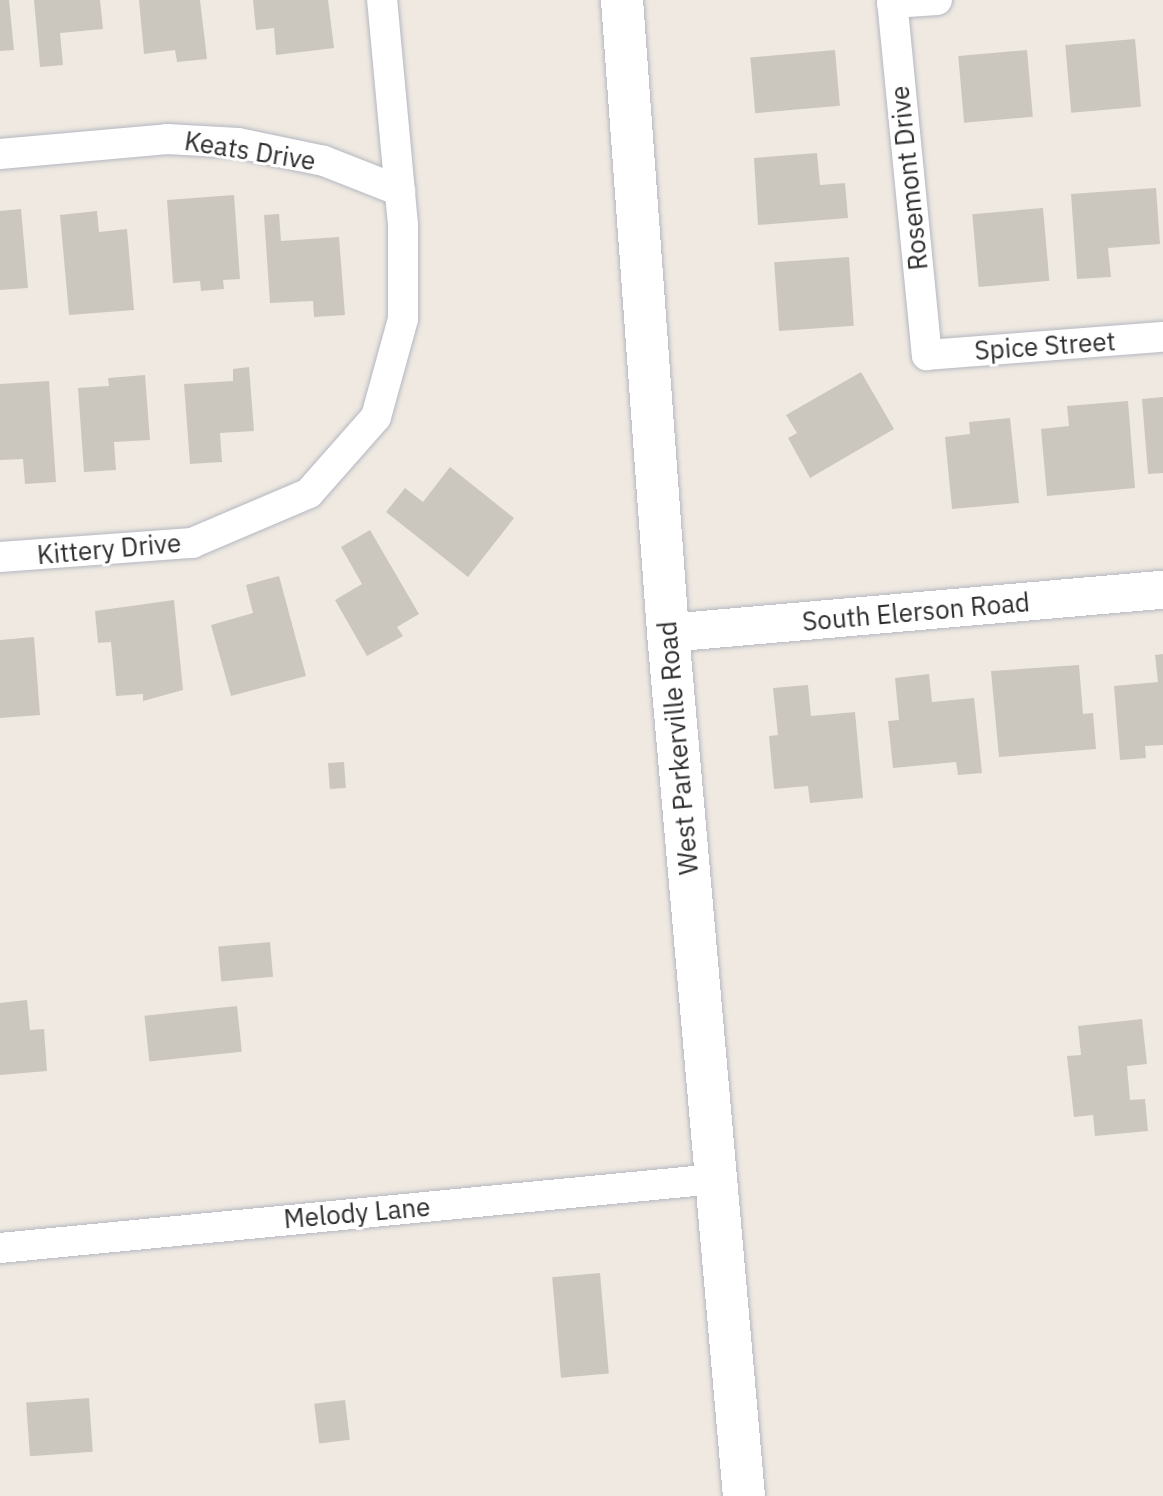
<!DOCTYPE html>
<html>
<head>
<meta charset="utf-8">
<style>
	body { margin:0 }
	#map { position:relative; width:1163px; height:1496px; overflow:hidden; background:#efe9e1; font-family:"IBM Plex Sans",sans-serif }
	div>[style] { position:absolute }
	.building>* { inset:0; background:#cbc7bf; transform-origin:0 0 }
	.roads { filter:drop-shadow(0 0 2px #b4b7c1) drop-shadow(0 0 2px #b4b7c1) }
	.minor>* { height:30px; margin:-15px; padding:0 15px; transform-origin:15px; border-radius:15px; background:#fff }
	.tertiary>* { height:38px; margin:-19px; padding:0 19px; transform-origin:19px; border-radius:19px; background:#fff }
	.secondary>* { height:42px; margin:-21px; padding:0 21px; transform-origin:21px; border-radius:21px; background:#fff }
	span { translate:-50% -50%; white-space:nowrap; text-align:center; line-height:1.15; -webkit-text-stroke:6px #fff; paint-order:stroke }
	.street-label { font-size:26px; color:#2e2e2e }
</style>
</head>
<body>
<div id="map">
	<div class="building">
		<div style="clip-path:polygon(0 0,9px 0,14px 50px,0 51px)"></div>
		<div style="clip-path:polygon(34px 0,100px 0,103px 29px,60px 33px,63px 65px,40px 67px)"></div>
		<div style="clip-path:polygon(139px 0,200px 0,207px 59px,177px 62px,175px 50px,144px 54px)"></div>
		<div style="clip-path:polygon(253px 0,328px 0,334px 48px,276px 55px,274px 28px,256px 30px)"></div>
		<div style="left:1135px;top:39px;width:68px;height:70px;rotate:85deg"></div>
		<div style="left:835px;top:50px;width:56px;height:85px;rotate:85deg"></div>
		<div style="left:1027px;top:50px;width:67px;height:69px;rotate:85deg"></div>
		<div style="clip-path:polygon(817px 153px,820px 185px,845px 183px,848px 218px,758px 225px,754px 158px)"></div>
		<div style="clip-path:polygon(1156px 188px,1160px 244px,1108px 248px,1111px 277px,1077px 279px,1071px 194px)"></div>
		<div style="clip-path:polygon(234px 195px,240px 279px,223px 280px,224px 289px,201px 291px,200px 281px,173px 283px,167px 200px)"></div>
		<div style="left:1043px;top:208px;width:73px;height:71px;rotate:85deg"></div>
		<div style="clip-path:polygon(21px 209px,28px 288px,0 290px,0 211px)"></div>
		<div style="clip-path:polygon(97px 211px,99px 232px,127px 229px,134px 310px,69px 315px,60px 215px)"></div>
		<div style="clip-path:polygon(279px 214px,281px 241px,339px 237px,345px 315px,314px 317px,313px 301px,270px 303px,264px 215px)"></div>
		<div style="left:849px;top:257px;width:69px;height:75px;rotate:86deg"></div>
		<div style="clip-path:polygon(249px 367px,254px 431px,220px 433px,222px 462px,190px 464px,184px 384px,233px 381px,233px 369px)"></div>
		<div style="clip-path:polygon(861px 372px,894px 429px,810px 478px,788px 438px,797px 433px,786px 415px)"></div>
		<div style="clip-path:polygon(145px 375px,150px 440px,114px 442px,116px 470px,84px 472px,78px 388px,109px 386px,108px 378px)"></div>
		<div style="clip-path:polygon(49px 381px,56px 482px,25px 484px,23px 459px,0 460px,0 384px)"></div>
		<div style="clip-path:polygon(1163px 397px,1163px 473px,1148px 474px,1142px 399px)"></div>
		<div style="clip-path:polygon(1128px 401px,1135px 488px,1047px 496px,1041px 429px,1069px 426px,1067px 406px)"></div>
		<div style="clip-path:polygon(1010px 418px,1019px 503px,952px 509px,945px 437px,970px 434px,969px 422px)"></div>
		<div style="clip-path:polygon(450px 467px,514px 518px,468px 577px,386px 512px,405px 488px,423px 502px)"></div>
		<div style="clip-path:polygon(370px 530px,419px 614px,397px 627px,403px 636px,367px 656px,335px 600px,362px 584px,341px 547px)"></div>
		<div style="clip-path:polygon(279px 576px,306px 676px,231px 696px,211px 625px,253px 613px,246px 585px)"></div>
		<div style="clip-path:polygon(174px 600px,183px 690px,143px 701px,143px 694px,116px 696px,111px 642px,98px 643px,95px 611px)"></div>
		<div style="clip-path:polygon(34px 637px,40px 715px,0 718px,0 640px)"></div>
		<div style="clip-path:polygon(1163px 654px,1163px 745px,1145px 746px,1146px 758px,1120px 760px,1114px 686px,1158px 682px,1155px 655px)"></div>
		<div style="clip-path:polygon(1079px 665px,1083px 714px,1093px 713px,1096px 749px,999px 757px,991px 671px)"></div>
		<div style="clip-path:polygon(929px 674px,932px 702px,974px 698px,982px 773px,958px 775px,956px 762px,893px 768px,888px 721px,899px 720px,895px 678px)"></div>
		<div style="clip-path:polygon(808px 685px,811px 716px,855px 712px,863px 798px,810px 803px,808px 786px,774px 789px,769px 736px,778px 735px,773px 688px)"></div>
		<div style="left:344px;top:762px;width:26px;height:16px;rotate:86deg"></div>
		<div style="left:270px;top:942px;width:35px;height:52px;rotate:85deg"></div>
		<div style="clip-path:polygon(27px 1000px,30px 1030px,44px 1029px,47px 1071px,0 1075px,0 1003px)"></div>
		<div style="left:237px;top:1006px;width:46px;height:93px;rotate:84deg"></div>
		<div style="clip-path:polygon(1142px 1019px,1147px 1064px,1127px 1066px,1130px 1100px,1145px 1099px,1148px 1131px,1095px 1136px,1093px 1115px,1074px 1117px,1067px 1056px,1081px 1055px,1078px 1026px)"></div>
		<div style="left:600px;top:1273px;width:101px;height:48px;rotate:85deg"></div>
		<div style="left:89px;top:1398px;width:54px;height:63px;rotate:86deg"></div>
		<div style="left:345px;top:1400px;width:40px;height:31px;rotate:83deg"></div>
	</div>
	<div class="roads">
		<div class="minor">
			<div style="left:892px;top:0;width:357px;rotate:84.4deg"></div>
			<div style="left:927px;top:355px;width:237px;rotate:-4.4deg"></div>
			<div style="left:892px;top:3px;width:45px;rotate:-3.8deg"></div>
			<div style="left:0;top:154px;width:168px;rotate:-5.1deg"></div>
			<div style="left:167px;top:139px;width:71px;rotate:3.2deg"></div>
			<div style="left:238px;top:143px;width:88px;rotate:11.8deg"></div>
			<div style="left:324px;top:161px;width:82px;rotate:21.5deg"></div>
			<div style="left:0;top:557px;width:193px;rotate:-4.2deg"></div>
			<div style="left:192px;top:543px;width:127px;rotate:-23.1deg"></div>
			<div style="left:309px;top:493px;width:101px;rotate:-48.6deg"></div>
			<div style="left:376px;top:417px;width:102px;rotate:-74.6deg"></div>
			<div style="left:403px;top:319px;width:94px;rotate:-90deg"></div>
			<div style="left:403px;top:225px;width:226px;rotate:-95.3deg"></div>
			<div style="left:0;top:1248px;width:718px;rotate:-5.51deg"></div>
		</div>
		<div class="tertiary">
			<div style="left:668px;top:633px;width:497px;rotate:-5deg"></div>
		</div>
		<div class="secondary">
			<div style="left:622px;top:0;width:635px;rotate:85.84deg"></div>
			<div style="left:668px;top:633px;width:866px;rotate:84.97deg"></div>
		</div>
	</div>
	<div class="street-label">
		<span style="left:250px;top:151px;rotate:9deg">Keats Drive</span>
		<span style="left:909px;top:178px;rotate:-96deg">Rosemont Drive</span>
		<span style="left:1045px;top:346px;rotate:-4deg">Spice Street</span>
		<span style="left:109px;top:549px;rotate:-5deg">Kittery Drive</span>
		<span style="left:916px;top:612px;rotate:-5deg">South Elerson Road</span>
		<span style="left:678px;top:748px;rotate:-95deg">West Parkerville Road</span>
		<span style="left:357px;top:1213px;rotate:-5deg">Melody Lane</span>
	</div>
</div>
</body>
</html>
